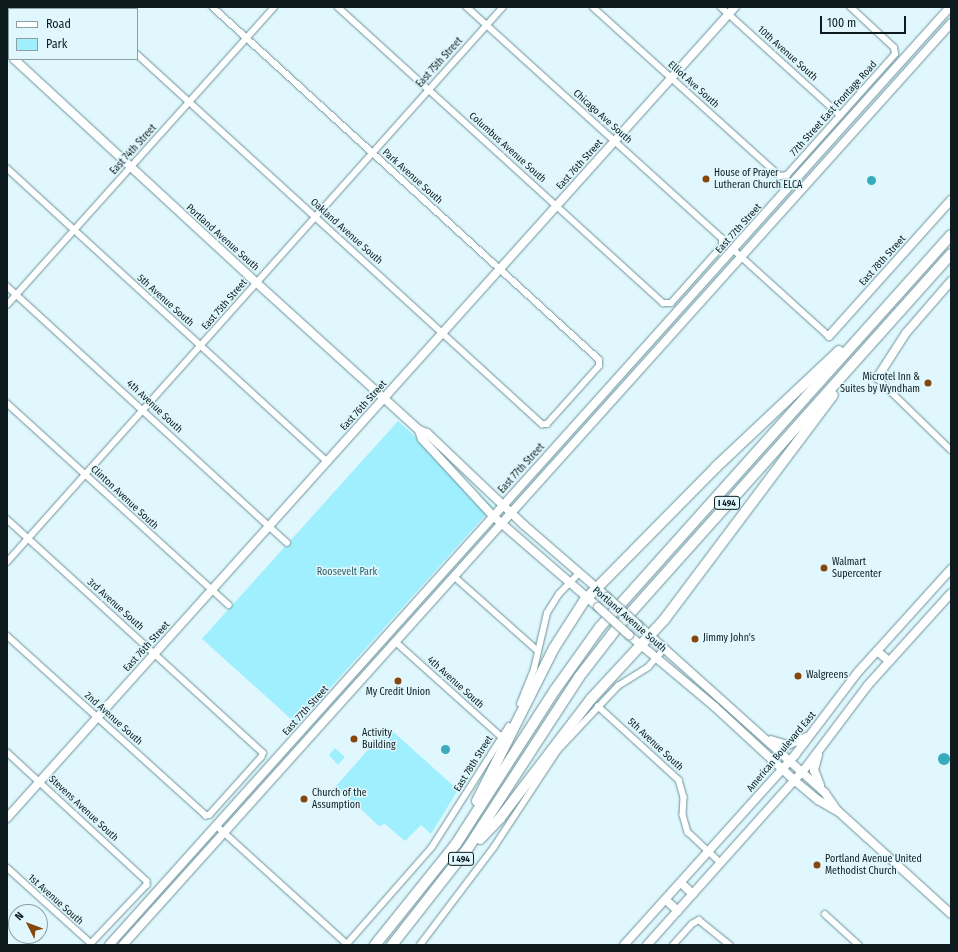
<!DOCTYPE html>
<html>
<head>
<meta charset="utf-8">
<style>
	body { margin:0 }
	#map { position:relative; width:958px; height:952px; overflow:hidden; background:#e0f8fd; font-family:"Fira Sans Condensed",sans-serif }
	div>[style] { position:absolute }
	.green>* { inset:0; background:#a0effe; transform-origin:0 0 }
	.water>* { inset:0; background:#38aabd }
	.round { border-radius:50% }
	.roads { filter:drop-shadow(0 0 1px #6d9299) drop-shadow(0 0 1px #6d9299) }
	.street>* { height:5.5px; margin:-2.75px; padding:0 2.75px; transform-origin:2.75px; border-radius:2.75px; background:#fff }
	.secondary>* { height:8px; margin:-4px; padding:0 4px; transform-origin:4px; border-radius:4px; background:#fff }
	.highway>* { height:10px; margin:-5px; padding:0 5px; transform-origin:5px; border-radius:5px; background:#fff }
	.bridges { filter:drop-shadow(0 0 1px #6d9299) drop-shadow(0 0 1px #6d9299) }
	.secondary-bridge>* { height:8px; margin:-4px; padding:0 4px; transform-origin:4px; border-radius:4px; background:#fff }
	.dots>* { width:11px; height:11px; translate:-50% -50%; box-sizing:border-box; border:2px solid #e0f8fd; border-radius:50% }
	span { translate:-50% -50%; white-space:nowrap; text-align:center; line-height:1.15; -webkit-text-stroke:3px #e0f8fd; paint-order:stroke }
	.shield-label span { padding:1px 3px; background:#e0f8fd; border:1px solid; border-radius:3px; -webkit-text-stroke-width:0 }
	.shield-label { font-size:9px; color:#0d1b1e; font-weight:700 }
	.street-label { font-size:10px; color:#0d1b1e }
	.poi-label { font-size:10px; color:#0d1b1e }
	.left { translate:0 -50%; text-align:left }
	.right { translate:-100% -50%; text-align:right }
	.park-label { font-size:10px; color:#2c5c64 }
	.frame { position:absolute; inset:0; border:8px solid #0d1b1e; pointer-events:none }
	.legend { position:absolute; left:8px; top:8px; width:130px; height:52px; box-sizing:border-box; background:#e0f8fd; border:1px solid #8ca0a4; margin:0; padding:5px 7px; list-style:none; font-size:12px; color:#0d1b1e }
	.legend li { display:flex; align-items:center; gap:8px; height:20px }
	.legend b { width:20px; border:1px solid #8ca0a4 }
	.north { position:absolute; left:8px; top:904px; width:40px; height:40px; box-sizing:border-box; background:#e0f8fd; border:1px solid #8ca0a4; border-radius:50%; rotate:312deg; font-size:11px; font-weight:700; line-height:16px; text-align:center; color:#0d1b1e }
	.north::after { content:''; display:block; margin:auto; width:14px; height:18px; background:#86470c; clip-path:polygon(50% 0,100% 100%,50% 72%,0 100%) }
	.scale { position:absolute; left:820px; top:16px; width:86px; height:18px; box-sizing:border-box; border:2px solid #0d1b1e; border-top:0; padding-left:5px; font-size:12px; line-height:14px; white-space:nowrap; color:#0d1b1e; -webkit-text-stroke:3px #e0f8fd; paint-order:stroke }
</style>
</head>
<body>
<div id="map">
	<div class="green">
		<div style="left:398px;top:421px;width:128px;height:293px;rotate:42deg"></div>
		<div style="clip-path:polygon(388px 727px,458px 790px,431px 834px,421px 825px,405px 841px,385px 824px,379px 826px,336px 786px)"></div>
		<div style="clip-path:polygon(335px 748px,345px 757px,338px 765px,329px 755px)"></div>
	</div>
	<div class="water">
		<div class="round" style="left:866.5px;top:175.5px;width:9px;height:9px"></div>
		<div class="round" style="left:440.5px;top:744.5px;width:9px;height:9px"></div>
		<div class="round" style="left:938px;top:753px;width:12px;height:12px"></div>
	</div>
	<div class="roads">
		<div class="street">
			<div style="left:86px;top:7px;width:3px;rotate:45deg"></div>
			<div style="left:338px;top:7px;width:440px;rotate:42.3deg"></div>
			<div style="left:663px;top:303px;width:8px"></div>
			<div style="left:671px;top:303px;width:76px;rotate:-48.2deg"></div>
			<div style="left:722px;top:246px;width:7px;rotate:-90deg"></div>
			<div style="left:722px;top:239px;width:345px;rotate:-137.8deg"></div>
			<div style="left:593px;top:7px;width:252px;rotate:42.1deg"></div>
			<div style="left:780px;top:176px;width:7px;rotate:-8deg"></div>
			<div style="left:787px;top:175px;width:162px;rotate:-48.2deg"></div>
			<div style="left:895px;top:54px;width:6px;rotate:-99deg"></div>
			<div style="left:894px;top:48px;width:60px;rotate:-137deg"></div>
			<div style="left:721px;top:7px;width:161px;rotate:42.2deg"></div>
			<div style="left:137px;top:54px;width:549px;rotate:42.41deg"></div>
			<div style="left:542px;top:424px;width:5px"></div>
			<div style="left:547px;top:424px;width:78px;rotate:-48.1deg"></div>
			<div style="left:599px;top:366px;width:6px;rotate:-90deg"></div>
			<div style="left:599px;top:360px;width:524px;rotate:-137.63deg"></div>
			<div style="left:7px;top:168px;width:435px;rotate:42.5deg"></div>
			<div style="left:734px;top:250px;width:128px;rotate:42.2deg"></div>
			<div style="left:7px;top:286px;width:380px;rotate:42.5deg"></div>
			<div style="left:7px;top:305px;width:400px;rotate:-48.1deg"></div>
			<div style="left:877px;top:378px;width:103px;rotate:44.2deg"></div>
			<div style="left:7px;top:403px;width:300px;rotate:42.3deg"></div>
			<div style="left:7px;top:519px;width:347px;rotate:42.4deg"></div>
			<div style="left:263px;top:753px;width:4px;rotate:104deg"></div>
			<div style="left:262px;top:757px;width:78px;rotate:131.9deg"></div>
			<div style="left:210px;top:815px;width:4px;rotate:166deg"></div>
			<div style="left:206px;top:816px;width:268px;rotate:-137.9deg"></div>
			<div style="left:7px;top:562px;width:744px;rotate:-48.21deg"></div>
			<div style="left:455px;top:577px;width:111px;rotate:41.7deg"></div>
			<div style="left:396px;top:642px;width:144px;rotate:41.9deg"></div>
			<div style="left:520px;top:704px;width:38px;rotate:-68deg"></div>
			<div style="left:534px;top:669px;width:57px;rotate:-76.9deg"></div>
			<div style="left:547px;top:613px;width:22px;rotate:-58deg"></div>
			<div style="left:559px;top:594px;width:29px;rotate:-46deg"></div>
			<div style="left:598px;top:706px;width:110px;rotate:42.4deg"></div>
			<div style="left:679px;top:780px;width:18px;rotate:74deg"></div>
			<div style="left:684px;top:797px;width:18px;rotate:93deg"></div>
			<div style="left:683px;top:815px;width:18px;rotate:74deg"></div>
			<div style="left:688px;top:832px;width:45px;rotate:43.2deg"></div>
			<div style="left:7px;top:752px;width:190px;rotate:42.7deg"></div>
			<div style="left:147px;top:881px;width:4px;rotate:90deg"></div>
			<div style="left:147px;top:885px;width:81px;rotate:133.5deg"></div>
			<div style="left:91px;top:944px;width:113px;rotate:-137.9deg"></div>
			<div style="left:217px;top:826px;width:176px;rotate:42.2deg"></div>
			<div style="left:825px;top:914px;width:46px;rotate:42.4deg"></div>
			<div style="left:346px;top:945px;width:130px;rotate:-48.7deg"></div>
			<div style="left:432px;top:847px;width:143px;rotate:-57.5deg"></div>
			<div style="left:420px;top:945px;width:123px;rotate:-52.9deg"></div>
			<div style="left:494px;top:847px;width:116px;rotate:-56.6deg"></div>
			<div style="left:558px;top:750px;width:88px;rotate:-46.8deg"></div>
			<div style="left:618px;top:686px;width:36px;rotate:-32deg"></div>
			<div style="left:648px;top:667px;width:25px;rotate:-48deg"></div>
			<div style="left:673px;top:945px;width:28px;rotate:-48deg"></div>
			<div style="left:692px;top:924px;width:8px;rotate:-30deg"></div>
			<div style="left:699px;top:920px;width:40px;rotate:39deg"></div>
		</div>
		<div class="secondary">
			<div style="left:42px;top:9px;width:3px;rotate:-45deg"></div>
			<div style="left:7px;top:48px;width:3px;rotate:-45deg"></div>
			<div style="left:14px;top:59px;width:320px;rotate:42.7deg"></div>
			<div style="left:249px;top:276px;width:229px;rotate:42.2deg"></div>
			<div style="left:419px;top:430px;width:9px;rotate:21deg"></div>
			<div style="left:427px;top:433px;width:134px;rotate:43.5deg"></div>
			<div style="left:524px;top:525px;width:110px;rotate:40.9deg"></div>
			<div style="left:829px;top:336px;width:183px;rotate:-48.1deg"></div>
			<div style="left:877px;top:378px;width:54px;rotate:-57.2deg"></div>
			<div style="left:906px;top:333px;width:69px;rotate:-49.1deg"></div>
			<div style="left:419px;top:430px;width:9px;rotate:72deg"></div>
			<div style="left:422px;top:439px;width:105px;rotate:47.3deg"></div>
			<div style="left:493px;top:516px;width:139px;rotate:40.9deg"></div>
			<div style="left:638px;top:625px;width:251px;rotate:41.9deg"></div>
			<div style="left:825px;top:793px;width:21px;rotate:55deg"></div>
			<div style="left:629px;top:635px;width:112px;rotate:39.9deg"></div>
			<div style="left:715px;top:707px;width:108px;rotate:42.7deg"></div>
			<div style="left:794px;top:780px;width:31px;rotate:40deg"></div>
			<div style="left:818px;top:800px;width:24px;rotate:30deg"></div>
			<div style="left:839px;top:812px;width:151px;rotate:42.3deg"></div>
			<div style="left:877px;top:651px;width:16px;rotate:40deg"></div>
			<div style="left:771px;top:740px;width:17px;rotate:17deg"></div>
			<div style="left:787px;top:745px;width:22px;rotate:-22deg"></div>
			<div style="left:818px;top:755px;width:16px;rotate:105deg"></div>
			<div style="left:814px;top:770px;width:16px;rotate:68deg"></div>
			<div style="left:7px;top:818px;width:1090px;rotate:-48.09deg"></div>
			<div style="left:681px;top:883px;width:16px;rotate:43deg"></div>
			<div style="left:666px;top:900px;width:16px;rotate:43deg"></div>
			<div style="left:109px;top:945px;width:1260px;rotate:-48.12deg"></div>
			<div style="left:123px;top:945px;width:1239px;rotate:-48.07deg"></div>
			<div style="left:624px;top:945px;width:256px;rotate:-48deg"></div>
			<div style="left:795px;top:755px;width:104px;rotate:-52.8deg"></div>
			<div style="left:858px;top:672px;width:139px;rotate:-47.9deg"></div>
			<div style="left:647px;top:945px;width:240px;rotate:-48.2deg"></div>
			<div style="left:807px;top:766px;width:101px;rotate:-53deg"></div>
			<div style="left:868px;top:685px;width:124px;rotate:-47.9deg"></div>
		</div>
		<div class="highway">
			<div style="left:477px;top:801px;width:171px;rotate:-63.3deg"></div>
			<div style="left:554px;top:648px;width:56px;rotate:-57.4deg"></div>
			<div style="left:584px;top:601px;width:188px;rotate:-45.4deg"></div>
			<div style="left:716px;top:467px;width:169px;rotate:-43.3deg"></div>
			<div style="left:480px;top:839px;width:29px;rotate:-46deg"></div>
			<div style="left:500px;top:818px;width:150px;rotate:-52.6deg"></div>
			<div style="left:591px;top:699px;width:108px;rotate:-47.3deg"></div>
			<div style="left:664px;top:620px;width:281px;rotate:-53.1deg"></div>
			<div style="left:375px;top:945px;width:129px;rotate:-51.3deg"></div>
			<div style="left:456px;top:844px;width:183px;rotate:-57.3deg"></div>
			<div style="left:555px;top:690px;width:77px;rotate:-54.5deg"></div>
			<div style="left:600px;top:627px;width:526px;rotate:-48.16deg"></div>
			<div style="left:392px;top:945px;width:123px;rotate:-51.9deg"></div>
			<div style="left:468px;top:848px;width:204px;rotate:-57deg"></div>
			<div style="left:579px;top:677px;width:62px;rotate:-52.2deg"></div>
			<div style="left:617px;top:628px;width:501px;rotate:-48.23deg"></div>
		</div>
	</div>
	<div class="bridges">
		<div class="secondary-bridge">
			<div style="left:607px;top:597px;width:42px;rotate:42.1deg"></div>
			<div style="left:598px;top:607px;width:42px;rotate:42.1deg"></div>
		</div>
	</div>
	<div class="dots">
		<div style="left:706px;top:179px;background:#86470c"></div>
		<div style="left:928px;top:383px;background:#86470c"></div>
		<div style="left:824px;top:568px;background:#86470c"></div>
		<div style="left:695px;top:639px;background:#86470c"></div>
		<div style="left:798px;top:676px;background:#86470c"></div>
		<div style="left:398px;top:681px;background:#86470c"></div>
		<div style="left:354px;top:739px;background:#86470c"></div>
		<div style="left:304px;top:799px;background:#86470c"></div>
		<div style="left:817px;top:865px;background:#86470c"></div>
	</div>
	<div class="shield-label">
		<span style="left:727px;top:503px">I 494</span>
		<span style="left:461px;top:859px">I 494</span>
	</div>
	<div class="street-label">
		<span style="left:787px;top:54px;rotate:42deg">10th Avenue South</span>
		<span style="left:440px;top:63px;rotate:-48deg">East 75th Street</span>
		<span style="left:693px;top:85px;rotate:42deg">Elliot Ave South</span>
		<span style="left:834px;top:109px;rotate:-48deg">77th Street East Frontage Road</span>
		<span style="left:602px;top:117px;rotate:42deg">Chicago Ave South</span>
		<span style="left:507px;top:148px;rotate:42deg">Columbus Avenue South</span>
		<span style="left:134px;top:150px;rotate:-48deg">East 74th Street</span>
		<span style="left:580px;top:165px;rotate:-48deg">East 76th Street</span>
		<span style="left:412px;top:177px;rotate:42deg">Park Avenue South</span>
		<span style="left:739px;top:229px;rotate:-48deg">East 77th Street</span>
		<span style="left:346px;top:232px;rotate:42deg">Oakland Avenue South</span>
		<span style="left:222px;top:238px;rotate:42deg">Portland Avenue South</span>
		<span style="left:883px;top:261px;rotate:-48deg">East 78th Street</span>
		<span style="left:165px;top:301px;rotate:42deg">5th Avenue South</span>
		<span style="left:225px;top:305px;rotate:-49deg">East 75th Street</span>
		<span style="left:364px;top:406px;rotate:-48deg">East 76th Street</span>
		<span style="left:154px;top:407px;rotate:43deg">4th Avenue South</span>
		<span style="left:522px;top:469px;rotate:-48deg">East 77th Street</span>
		<span style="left:124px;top:498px;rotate:43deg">Clinton Avenue South</span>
		<span style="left:115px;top:605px;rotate:42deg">3rd Avenue South</span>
		<span style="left:629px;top:620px;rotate:41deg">Portland Avenue South</span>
		<span style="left:147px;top:647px;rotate:-48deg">East 76th Street</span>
		<span style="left:455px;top:683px;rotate:42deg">4th Avenue South</span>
		<span style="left:306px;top:711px;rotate:-48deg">East 77th Street</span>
		<span style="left:113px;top:719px;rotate:42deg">2nd Avenue South</span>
		<span style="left:655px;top:745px;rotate:43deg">5th Avenue South</span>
		<span style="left:782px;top:752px;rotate:-50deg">American Boulevard East</span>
		<span style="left:474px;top:764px;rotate:-58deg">East 78th Street</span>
		<span style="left:83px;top:809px;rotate:43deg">Stevens Avenue South</span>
		<span style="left:55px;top:900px;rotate:42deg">1st Avenue South</span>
	</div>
	<div class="poi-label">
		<span class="left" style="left:714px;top:179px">House of Prayer<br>Lutheran Church ELCA</span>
		<span class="right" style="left:920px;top:383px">Microtel Inn &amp;<br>Suites by Wyndham</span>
		<span class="left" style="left:832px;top:568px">Walmart<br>Supercenter</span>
		<span class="left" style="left:703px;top:639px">Jimmy John's</span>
		<span class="left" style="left:806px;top:676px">Walgreens</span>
		<span style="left:398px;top:693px">My Credit Union</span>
		<span class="left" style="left:362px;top:739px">Activity<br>Building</span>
		<span class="left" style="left:312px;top:799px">Church of the<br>Assumption</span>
		<span class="left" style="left:825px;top:865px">Portland Avenue United<br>Methodist Church</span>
	</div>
	<div class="park-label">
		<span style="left:347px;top:573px">Roosevelt Park</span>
	</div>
	<div class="frame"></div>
	<ul class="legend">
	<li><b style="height:5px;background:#fff"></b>Road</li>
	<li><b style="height:11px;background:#a0effe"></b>Park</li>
	</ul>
	<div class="north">N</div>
	<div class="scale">100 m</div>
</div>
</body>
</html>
